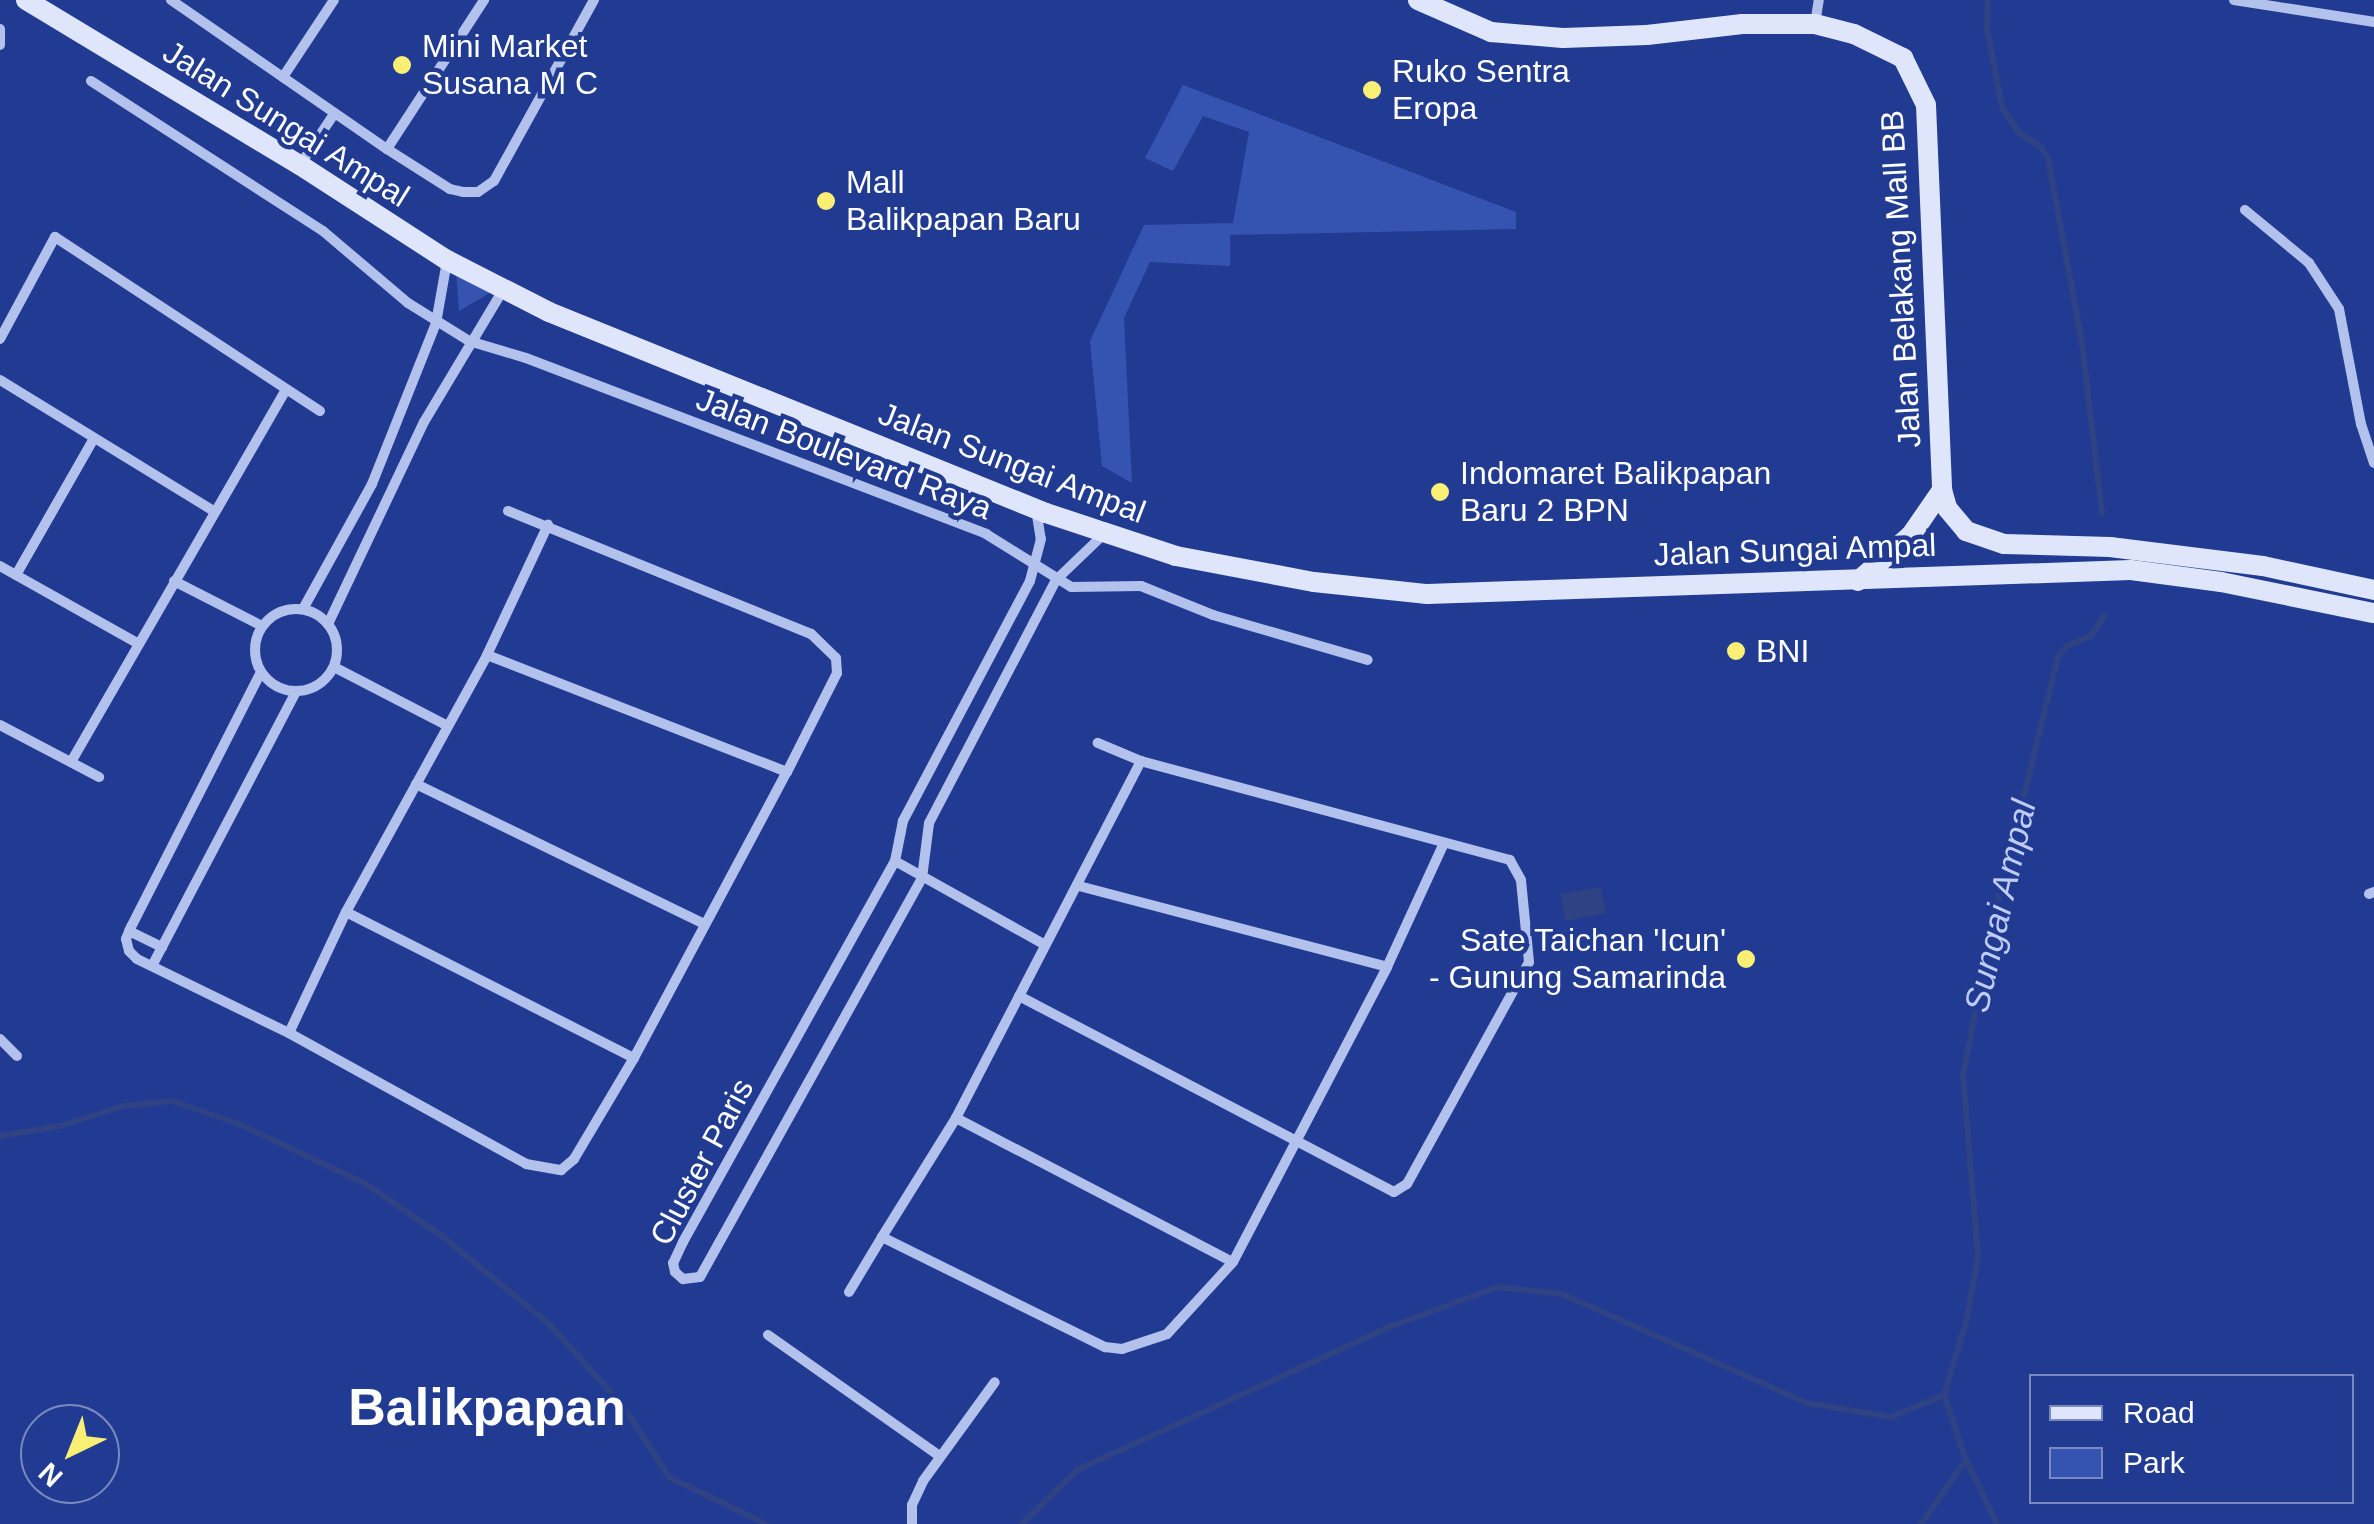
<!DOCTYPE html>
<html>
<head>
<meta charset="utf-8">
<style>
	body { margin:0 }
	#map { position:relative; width:2374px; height:1524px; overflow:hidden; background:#213b92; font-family:Helvetica,sans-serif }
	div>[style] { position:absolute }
	.green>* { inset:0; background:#3553b0 }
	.water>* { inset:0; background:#2f4283; transform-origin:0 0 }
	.stream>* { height:6px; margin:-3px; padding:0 3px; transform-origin:3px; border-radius:3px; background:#2f4283 }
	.street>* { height:10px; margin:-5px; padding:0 5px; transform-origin:5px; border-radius:5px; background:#b3c1ed }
	.street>.ring { margin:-5px; padding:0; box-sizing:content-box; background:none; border:10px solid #b3c1ed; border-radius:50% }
	.secondary>* { height:20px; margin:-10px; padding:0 10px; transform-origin:10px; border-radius:10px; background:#dfe5fa }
	.dots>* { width:28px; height:28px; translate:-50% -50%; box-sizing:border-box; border:5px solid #213b92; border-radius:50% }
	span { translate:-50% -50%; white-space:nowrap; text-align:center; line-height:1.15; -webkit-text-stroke:9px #213b92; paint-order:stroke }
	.poi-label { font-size:32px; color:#fff }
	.left { translate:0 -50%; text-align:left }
	.right { translate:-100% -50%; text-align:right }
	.street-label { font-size:32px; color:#fff }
	.water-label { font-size:35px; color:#bfccf4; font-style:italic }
	.town-label { font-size:52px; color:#fff; font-weight:700 }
	.legend { position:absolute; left:2029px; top:1374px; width:325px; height:130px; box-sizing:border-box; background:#213b92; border:2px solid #7a89be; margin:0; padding:12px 18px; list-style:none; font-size:30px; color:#fff }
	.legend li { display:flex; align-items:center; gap:20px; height:50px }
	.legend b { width:50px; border:2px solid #7a89be }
	.north { position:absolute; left:20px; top:1404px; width:100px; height:100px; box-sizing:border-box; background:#213b92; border:2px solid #7a89be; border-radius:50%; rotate:223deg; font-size:28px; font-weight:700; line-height:40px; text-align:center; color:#fff }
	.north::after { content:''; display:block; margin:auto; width:35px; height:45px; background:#faef75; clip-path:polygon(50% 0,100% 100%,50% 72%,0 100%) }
</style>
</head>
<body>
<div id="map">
	<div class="green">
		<div style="clip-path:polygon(1183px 85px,1516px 212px,1516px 229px,1230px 235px,1230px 266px,1150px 262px,1124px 318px,1132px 483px,1102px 466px,1090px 341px,1144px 225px,1233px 223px,1249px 132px,1203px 116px,1173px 171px,1145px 158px)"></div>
		<div style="clip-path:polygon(456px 271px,493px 291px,459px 311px)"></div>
	</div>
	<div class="water">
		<div style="left:1601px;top:887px;width:27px;height:41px;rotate:80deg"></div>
	</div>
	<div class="stream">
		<div style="left:1988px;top:0;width:29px;rotate:92deg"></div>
		<div style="left:1987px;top:29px;width:79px;rotate:79.1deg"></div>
		<div style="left:2002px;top:107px;width:31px;rotate:57deg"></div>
		<div style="left:2019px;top:133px;width:26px;rotate:32deg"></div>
		<div style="left:2041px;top:147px;width:13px;rotate:58deg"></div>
		<div style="left:2048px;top:158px;width:188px;rotate:79.6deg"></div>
		<div style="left:2082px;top:343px;width:172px;rotate:83.3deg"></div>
		<div style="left:0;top:1136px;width:61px;rotate:-9.5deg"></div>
		<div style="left:60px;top:1126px;width:67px;rotate:-17.4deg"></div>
		<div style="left:124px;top:1106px;width:48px;rotate:-5.9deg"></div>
		<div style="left:172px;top:1101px;width:71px;rotate:18.9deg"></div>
		<div style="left:239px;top:1124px;width:140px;rotate:25.3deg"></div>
		<div style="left:366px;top:1184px;width:92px;rotate:34.4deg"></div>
		<div style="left:442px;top:1236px;width:139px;rotate:39.4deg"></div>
		<div style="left:549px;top:1324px;width:110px;rotate:47.9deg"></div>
		<div style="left:623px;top:1406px;width:85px;rotate:57.1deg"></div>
		<div style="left:669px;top:1477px;width:108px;rotate:25.9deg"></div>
		<div style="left:1944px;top:1395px;width:69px;rotate:71.3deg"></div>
		<div style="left:1966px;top:1460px;width:71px;rotate:64.2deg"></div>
		<div style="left:1022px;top:1524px;width:77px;rotate:-44.5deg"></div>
		<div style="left:1077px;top:1470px;width:346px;rotate:-24.6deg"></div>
		<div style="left:1392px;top:1326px;width:113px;rotate:-20.2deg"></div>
		<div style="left:1498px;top:1287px;width:64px;rotate:6.2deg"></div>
		<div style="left:1562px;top:1294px;width:268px;rotate:24deg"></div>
		<div style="left:1807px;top:1403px;width:85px;rotate:9.5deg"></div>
		<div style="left:1891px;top:1417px;width:57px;rotate:-22.5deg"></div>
		<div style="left:1944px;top:1395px;width:76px;rotate:-73.2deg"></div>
		<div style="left:1966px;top:1322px;width:66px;rotate:-79.5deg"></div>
		<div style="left:1978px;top:1257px;width:184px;rotate:-94.7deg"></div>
		<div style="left:1963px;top:1074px;width:169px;rotate:-78.8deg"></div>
		<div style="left:1996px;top:908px;width:259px;rotate:-76.1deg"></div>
		<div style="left:2058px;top:657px;width:14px;rotate:-51deg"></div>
		<div style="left:2067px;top:646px;width:26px;rotate:-23deg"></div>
		<div style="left:2091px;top:636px;width:24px;rotate:-57deg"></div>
		<div style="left:1921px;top:1524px;width:78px;rotate:-54.9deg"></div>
	</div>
	<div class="street">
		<div style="left:171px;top:0;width:262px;rotate:34.6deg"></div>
		<div style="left:387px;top:149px;width:75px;rotate:32.4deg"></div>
		<div style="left:450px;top:189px;width:13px;rotate:13deg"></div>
		<div style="left:463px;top:192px;width:15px"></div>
		<div style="left:478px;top:192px;width:19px;rotate:-35deg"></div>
		<div style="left:494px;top:181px;width:207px;rotate:-61.1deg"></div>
		<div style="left:2234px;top:0;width:142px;rotate:8.9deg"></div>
		<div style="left:1815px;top:24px;width:24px;rotate:-81deg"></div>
		<div style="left:0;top:29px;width:16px;rotate:90deg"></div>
		<div style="left:283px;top:77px;width:92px;rotate:-56.5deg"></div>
		<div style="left:91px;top:81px;width:276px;rotate:32.9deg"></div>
		<div style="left:323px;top:231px;width:111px;rotate:40.3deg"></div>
		<div style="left:408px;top:303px;width:72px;rotate:31.9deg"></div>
		<div style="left:469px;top:341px;width:59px;rotate:16.6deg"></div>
		<div style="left:526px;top:358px;width:493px;rotate:20.9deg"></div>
		<div style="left:986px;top:534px;width:100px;rotate:31.9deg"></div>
		<div style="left:1071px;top:587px;width:70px;rotate:-0.8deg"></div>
		<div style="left:1141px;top:586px;width:78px;rotate:21.9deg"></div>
		<div style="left:1213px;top:615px;width:161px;rotate:16.2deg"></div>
		<div style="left:387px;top:149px;width:178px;rotate:-56.9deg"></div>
		<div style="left:300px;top:165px;width:61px;rotate:-56.3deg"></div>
		<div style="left:2245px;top:210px;width:83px;rotate:39.6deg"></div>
		<div style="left:2309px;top:263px;width:55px;rotate:56.9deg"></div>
		<div style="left:2339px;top:309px;width:117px;rotate:79.2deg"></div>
		<div style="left:2361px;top:424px;width:41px;rotate:71.6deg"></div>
		<div style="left:0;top:339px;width:116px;rotate:-61.7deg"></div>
		<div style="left:55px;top:237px;width:317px;rotate:33.3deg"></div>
		<div style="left:0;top:380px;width:251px;rotate:31.5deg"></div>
		<div style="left:1036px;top:509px;width:30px;rotate:81deg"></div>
		<div style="left:1041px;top:539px;width:43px;rotate:104.7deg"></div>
		<div style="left:1030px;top:581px;width:272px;rotate:117.9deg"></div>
		<div style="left:903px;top:821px;width:41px;rotate:101.3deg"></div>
		<div style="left:895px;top:861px;width:436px;rotate:119.1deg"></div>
		<div style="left:683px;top:1242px;width:23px;rotate:115deg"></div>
		<div style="left:673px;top:1263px;width:9px;rotate:77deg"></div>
		<div style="left:675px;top:1272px;width:11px;rotate:41deg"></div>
		<div style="left:683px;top:1279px;width:17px;rotate:-7deg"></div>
		<div style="left:700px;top:1277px;width:457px;rotate:-60.9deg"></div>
		<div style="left:922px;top:878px;width:55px;rotate:-82.7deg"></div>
		<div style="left:929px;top:823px;width:274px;rotate:-62.4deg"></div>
		<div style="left:1056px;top:580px;width:65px;rotate:-43.8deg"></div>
		<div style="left:0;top:566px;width:157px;rotate:29.3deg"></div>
		<div style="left:16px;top:575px;width:155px;rotate:-60.3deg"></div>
		<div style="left:174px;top:581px;width:99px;rotate:27.1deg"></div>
		<div class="ring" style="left:255px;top:609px;width:72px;height:72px"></div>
		<div style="left:303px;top:609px;width:143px;rotate:-61.1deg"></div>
		<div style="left:372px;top:484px;width:173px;rotate:-68.3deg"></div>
		<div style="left:436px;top:323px;width:63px;rotate:-79.9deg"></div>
		<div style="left:328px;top:624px;width:224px;rotate:-64.6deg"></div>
		<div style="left:424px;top:422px;width:154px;rotate:-59.1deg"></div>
		<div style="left:487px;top:655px;width:322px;rotate:21.3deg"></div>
		<div style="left:334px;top:667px;width:128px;rotate:27.4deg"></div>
		<div style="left:261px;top:672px;width:286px;rotate:117deg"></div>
		<div style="left:131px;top:927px;width:13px;rotate:113deg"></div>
		<div style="left:126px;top:939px;width:12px;rotate:76deg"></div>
		<div style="left:129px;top:951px;width:11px;rotate:45deg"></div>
		<div style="left:137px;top:959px;width:169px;rotate:26deg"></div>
		<div style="left:289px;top:1033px;width:271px;rotate:28.9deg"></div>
		<div style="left:526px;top:1164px;width:36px;rotate:10deg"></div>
		<div style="left:561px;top:1170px;width:17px;rotate:-40deg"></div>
		<div style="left:574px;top:1159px;width:117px;rotate:-59.3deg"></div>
		<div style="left:634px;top:1058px;width:324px;rotate:-61.9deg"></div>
		<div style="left:787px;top:772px;width:111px;rotate:-63.2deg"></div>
		<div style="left:837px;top:673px;width:15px;rotate:-94deg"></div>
		<div style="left:836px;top:658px;width:35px;rotate:-136deg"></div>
		<div style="left:811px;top:634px;width:327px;rotate:-157.9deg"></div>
		<div style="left:0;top:725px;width:112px;rotate:27.7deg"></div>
		<div style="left:1141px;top:761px;width:402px;rotate:117.4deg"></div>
		<div style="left:956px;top:1118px;width:140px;rotate:121.9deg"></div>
		<div style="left:882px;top:1237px;width:249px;rotate:26.3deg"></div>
		<div style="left:1105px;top:1347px;width:17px;rotate:7deg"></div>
		<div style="left:1122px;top:1349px;width:47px;rotate:-18.4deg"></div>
		<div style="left:1167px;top:1334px;width:98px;rotate:-47.5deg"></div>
		<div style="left:71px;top:762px;width:428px;rotate:-60deg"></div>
		<div style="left:416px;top:784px;width:320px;rotate:25.9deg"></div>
		<div style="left:895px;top:861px;width:172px;rotate:29.2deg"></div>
		<div style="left:1079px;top:886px;width:318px;rotate:14.7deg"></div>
		<div style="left:2369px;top:894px;width:5px;rotate:-22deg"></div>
		<div style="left:346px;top:912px;width:323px;rotate:26.9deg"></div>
		<div style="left:129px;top:931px;width:37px;rotate:26deg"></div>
		<div style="left:152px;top:966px;width:310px;rotate:-62.3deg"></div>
		<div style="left:1019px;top:996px;width:423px;rotate:27.6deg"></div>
		<div style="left:1394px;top:1192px;width:15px;rotate:-32deg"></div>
		<div style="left:1407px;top:1184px;width:253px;rotate:-61.2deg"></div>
		<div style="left:1529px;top:962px;width:82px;rotate:-95.6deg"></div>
		<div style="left:1521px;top:880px;width:23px;rotate:-119deg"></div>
		<div style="left:1510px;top:860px;width:382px;rotate:-165deg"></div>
		<div style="left:1141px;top:761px;width:47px;rotate:-157.3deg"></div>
		<div style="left:289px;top:1033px;width:134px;rotate:-64.8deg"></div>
		<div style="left:346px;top:912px;width:293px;rotate:-61.2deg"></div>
		<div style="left:487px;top:655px;width:144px;rotate:-64.9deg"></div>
		<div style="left:0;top:1039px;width:24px;rotate:45deg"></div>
		<div style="left:956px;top:1118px;width:312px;rotate:27.5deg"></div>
		<div style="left:1233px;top:1262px;width:333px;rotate:-62.4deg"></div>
		<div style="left:1387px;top:967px;width:136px;rotate:-65.3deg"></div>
		<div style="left:849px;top:1292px;width:64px;rotate:-59deg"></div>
		<div style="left:768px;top:1335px;width:208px;rotate:35.2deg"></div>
		<div style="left:912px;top:1524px;width:19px;rotate:-90deg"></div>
		<div style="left:912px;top:1505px;width:26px;rotate:-65deg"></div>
		<div style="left:923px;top:1481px;width:122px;rotate:-54deg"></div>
	</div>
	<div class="secondary">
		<div style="left:26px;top:0;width:320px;rotate:31.1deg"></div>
		<div style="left:300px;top:165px;width:175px;rotate:32.9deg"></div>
		<div style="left:447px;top:260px;width:114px;rotate:27deg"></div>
		<div style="left:549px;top:312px;width:536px;rotate:22.02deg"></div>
		<div style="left:1046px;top:513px;width:137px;rotate:18.3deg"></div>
		<div style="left:1176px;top:556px;width:140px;rotate:10.7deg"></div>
		<div style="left:1314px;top:582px;width:114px;rotate:6.1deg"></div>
		<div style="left:1427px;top:594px;width:704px;rotate:-1.95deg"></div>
		<div style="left:2131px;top:570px;width:91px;rotate:7.6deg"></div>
		<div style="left:2221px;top:582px;width:156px;rotate:11.5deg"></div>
		<div style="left:1418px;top:0;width:80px;rotate:23.7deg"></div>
		<div style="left:1491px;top:32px;width:72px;rotate:4.8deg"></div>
		<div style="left:1563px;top:38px;width:84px;rotate:-2deg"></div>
		<div style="left:1647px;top:35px;width:96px;rotate:-6.6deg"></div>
		<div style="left:1742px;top:24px;width:73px"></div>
		<div style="left:1815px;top:24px;width:40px;rotate:14.4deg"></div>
		<div style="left:1854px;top:34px;width:55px;rotate:26.1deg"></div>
		<div style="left:1903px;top:58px;width:52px;rotate:63.9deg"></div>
		<div style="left:1926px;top:105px;width:385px;rotate:87.6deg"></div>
		<div style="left:1942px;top:490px;width:19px;rotate:74deg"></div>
		<div style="left:1947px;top:508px;width:30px;rotate:50deg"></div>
		<div style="left:1966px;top:531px;width:40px;rotate:18.9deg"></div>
		<div style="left:2004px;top:544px;width:106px;rotate:1.6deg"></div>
		<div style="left:2110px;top:547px;width:154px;rotate:7.1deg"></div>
		<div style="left:2263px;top:566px;width:114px;rotate:12.2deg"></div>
		<div style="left:1858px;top:581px;width:70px;rotate:-41deg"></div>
		<div style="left:1911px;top:535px;width:55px;rotate:-55.4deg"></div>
	</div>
	<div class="dots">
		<div style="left:402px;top:65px;background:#faef75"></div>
		<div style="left:1372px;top:90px;background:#faef75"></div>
		<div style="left:826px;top:201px;background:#faef75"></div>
		<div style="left:1440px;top:492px;background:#faef75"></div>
		<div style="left:1736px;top:651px;background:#faef75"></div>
		<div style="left:1746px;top:959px;background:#faef75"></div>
	</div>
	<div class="poi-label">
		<span class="left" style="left:422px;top:65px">Mini Market<br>Susana M C</span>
		<span class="left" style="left:1392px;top:90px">Ruko Sentra<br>Eropa</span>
		<span class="left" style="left:846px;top:201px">Mall<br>Balikpapan Baru</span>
		<span class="left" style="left:1460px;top:492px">Indomaret Balikpapan<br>Baru 2 BPN</span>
		<span class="left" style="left:1756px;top:651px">BNI</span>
		<span class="right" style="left:1726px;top:959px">Sate Taichan 'Icun'<br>- Gunung Samarinda</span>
	</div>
	<div class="street-label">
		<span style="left:286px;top:124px;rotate:32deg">Jalan Sungai Ampal</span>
		<span style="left:1901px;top:279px;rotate:-93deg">Jalan Belakang Mall BB</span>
		<span style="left:844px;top:454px;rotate:21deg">Jalan Boulevard Raya</span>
		<span style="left:1012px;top:463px;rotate:21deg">Jalan Sungai Ampal</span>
		<span style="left:1795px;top:550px;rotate:-2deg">Jalan Sungai Ampal</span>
		<span style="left:702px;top:1162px;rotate:-62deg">Cluster Paris</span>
	</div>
	<div class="water-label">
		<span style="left:2000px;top:906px;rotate:-77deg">Sungai Ampal</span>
	</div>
	<div class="town-label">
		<span style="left:487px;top:1408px">Balikpapan</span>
	</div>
	<ul class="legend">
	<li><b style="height:12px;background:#dfe5fa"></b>Road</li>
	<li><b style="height:28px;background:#3553b0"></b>Park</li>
	</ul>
	<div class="north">N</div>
</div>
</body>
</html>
